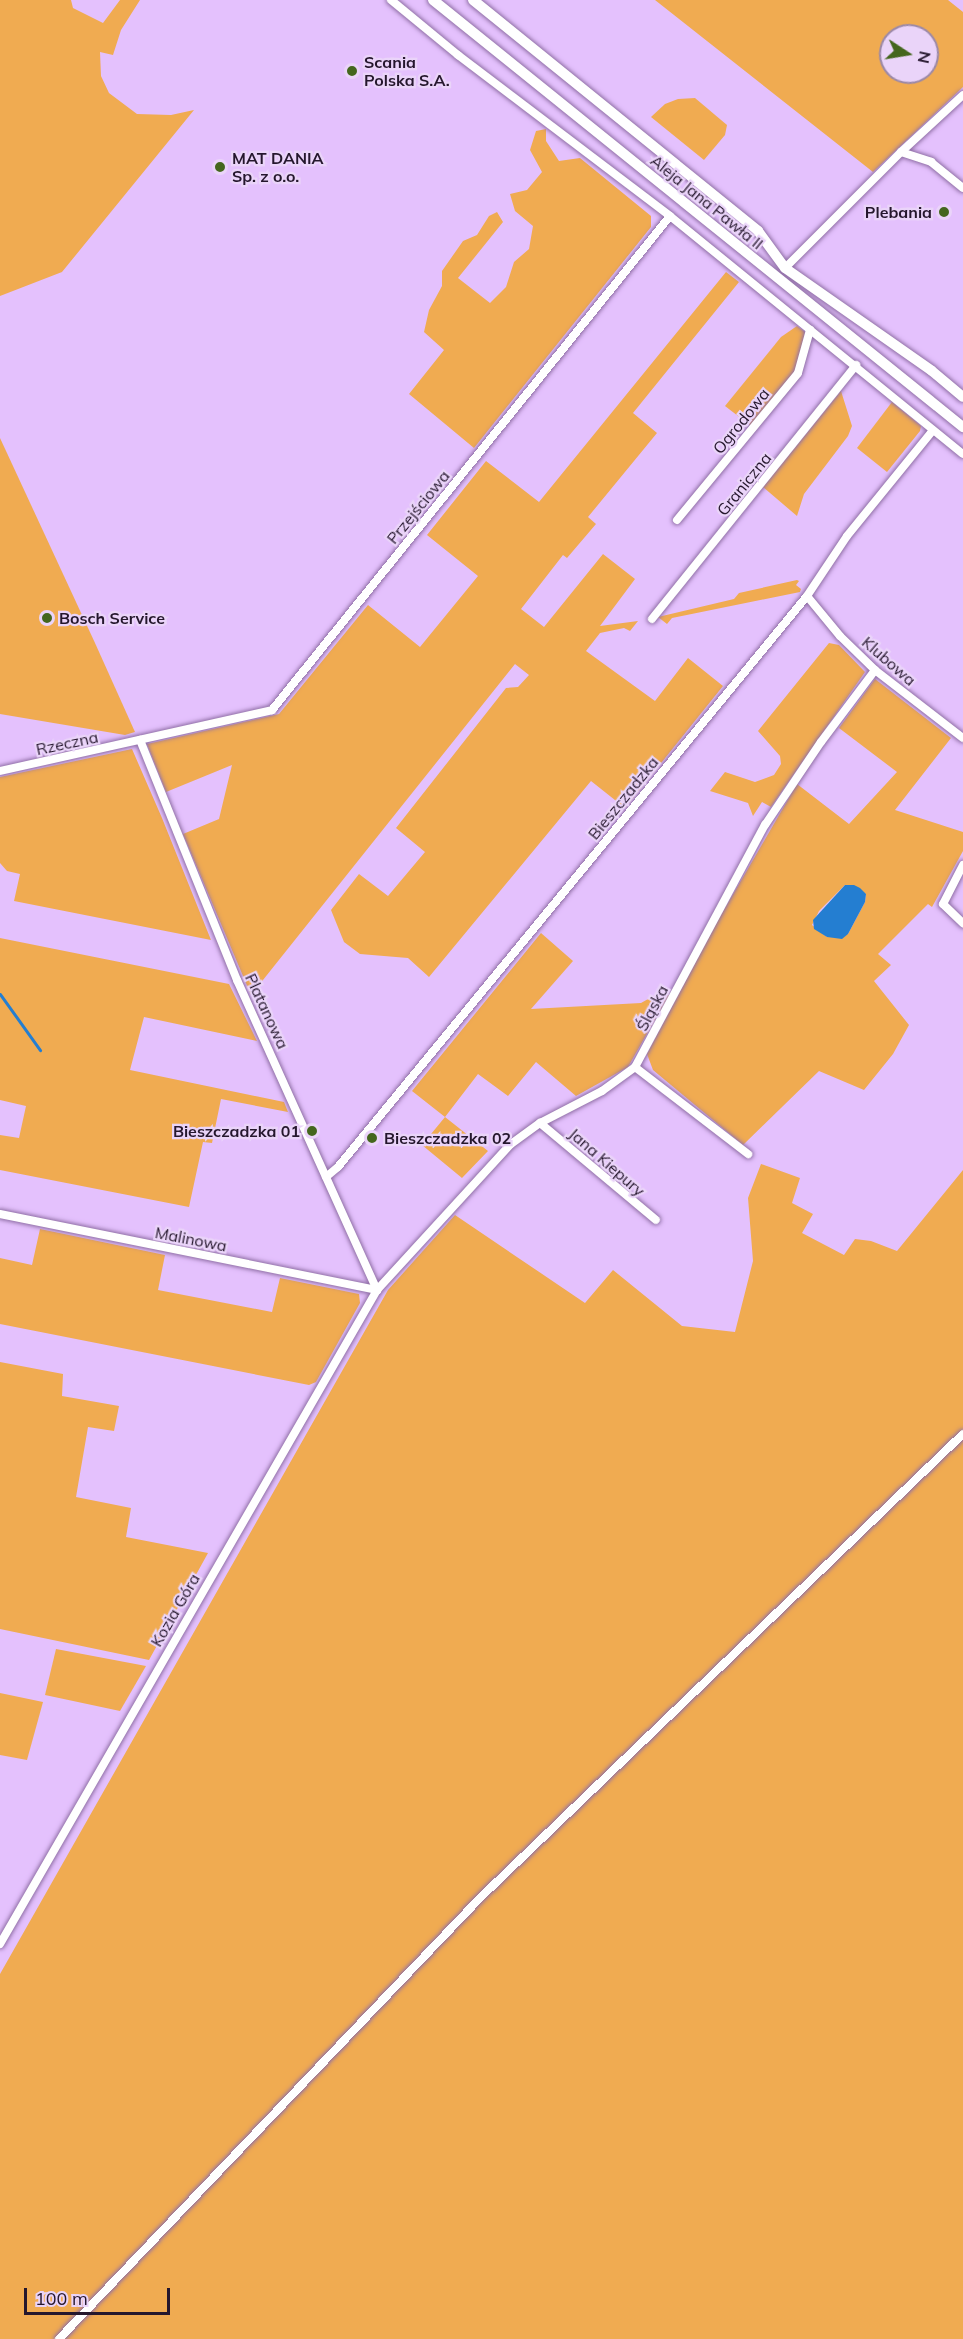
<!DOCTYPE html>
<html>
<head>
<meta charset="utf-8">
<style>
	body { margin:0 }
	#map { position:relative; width:963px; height:2339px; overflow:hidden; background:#e4c1fd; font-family:Mulish,sans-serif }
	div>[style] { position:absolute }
	.green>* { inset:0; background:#f0ab51 }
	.water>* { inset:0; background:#247ed1 }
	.stream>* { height:3px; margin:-1.5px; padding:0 1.5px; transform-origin:1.5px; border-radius:1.5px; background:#247ed1 }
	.roads { filter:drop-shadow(0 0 2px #906fa6) drop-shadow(0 0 2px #906fa6) }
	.minor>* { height:8px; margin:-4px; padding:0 4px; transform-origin:4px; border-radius:4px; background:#fff }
	.secondary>* { height:10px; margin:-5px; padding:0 5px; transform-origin:5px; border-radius:5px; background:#fff }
	.dots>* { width:16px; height:16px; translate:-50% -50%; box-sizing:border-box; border:3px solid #ead4f9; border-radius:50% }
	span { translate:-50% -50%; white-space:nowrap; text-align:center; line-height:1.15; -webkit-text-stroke:4.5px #ead4f9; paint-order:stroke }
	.poi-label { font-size:16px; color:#25172d; font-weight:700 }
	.left { translate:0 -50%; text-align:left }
	.right { translate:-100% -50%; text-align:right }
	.street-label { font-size:16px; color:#25172d }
	.north { position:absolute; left:879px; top:24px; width:60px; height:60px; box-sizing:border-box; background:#ead4f9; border:2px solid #9b88a7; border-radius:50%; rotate:102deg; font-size:16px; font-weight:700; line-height:24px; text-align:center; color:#25172d }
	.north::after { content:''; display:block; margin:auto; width:21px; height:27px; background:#44661d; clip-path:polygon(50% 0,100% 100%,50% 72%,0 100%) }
	.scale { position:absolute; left:24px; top:2288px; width:146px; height:27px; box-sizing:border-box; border:3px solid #25172d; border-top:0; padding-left:8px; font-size:18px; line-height:21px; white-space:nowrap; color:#25172d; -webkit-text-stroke:4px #ead4f9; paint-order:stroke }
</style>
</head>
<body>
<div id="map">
	<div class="green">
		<div style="clip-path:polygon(0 0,71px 0,73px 8px,103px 23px,120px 0,140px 0,121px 30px,113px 55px,100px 52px,101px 76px,109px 93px,137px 114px,171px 115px,194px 110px,62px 272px,0 296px)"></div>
		<div style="clip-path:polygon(evenodd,655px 0,948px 0,963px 12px,963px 87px,873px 172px,655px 0,891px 36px,927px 36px,927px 72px,891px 72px,891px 36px)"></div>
		<div style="clip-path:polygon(695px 98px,727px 125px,725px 135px,704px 160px,651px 117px,665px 104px,678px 99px)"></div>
		<div style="clip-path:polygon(546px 129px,546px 141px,559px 161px,580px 158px,651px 216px,651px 227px,474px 448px,409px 394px,444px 350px,424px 332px,429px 310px,442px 286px,442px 271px,463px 241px,477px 235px,489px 216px,497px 212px,503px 222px,458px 278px,490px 303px,506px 287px,514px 262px,529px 249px,533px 226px,515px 211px,510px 194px,527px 190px,542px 172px,530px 150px,536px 131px)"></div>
		<div style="clip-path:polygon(726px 272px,739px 282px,633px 413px,657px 433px,588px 517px,596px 524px,567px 558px,563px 555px,521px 609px,544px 627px,603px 554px,635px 579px,600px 626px,638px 621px,630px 631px,624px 628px,600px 633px,586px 651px,655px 701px,688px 658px,723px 686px,625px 808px,591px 781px,429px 977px,408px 958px,360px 954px,344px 942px,331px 910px,359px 874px,388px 896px,425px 852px,396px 828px,506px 688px,518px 687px,529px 675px,515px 664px,251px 995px,183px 834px,219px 819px,232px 765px,166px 792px,147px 744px,279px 714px,368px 605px,420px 647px,478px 576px,427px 535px,486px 461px,539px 502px)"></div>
		<div style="clip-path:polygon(797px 326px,805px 332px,795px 373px,751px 426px,725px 406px,781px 337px)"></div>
		<div style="clip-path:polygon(841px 391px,852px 426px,848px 436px,804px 494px,797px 516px,763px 487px)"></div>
		<div style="clip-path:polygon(892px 402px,921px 426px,920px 431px,887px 472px,857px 448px)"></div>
		<div style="clip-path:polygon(0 438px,95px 643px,135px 732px,125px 735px,0 714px)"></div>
		<div style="clip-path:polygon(797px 580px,799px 581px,796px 585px,801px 589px,800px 592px,672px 618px,667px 624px,658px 617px,734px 599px,739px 593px)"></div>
		<div style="clip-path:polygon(829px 643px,839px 645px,865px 672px,771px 807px,762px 802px,753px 816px,748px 803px,710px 791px,725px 772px,755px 782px,774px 775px,781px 764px,780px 756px,758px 731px)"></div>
		<div style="clip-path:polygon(evenodd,875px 679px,951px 738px,895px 810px,963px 832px,963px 851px,932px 907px,928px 904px,878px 954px,891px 965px,874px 981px,909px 1025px,893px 1054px,864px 1090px,819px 1071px,743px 1145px,653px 1070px,647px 1054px,717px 922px,797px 784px,849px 824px,897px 772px,839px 728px,875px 679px,845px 885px,866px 894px,865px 902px,848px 934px,827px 937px,812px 925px,819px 911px,845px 885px)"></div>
		<div style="clip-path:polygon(132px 749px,162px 818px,211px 940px,14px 901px,20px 874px,7px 871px,0 863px,0 777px)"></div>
		<div style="clip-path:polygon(541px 933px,573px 961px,531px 1009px,641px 1003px,657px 994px,669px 995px,628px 1067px,576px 1096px,536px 1062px,508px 1096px,478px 1074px,445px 1117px,488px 1151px,462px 1178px,422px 1145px,445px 1117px,412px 1091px)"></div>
		<div style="clip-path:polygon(0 938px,229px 984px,257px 1041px,144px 1017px,130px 1070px,284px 1102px,288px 1112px,221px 1099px,212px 1143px,203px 1142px,189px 1207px,0 1170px,0 1135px,19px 1138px,26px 1106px,0 1100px)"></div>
		<div style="clip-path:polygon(761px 1164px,800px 1178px,792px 1203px,813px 1214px,802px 1233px,844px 1255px,855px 1239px,871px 1241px,897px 1251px,963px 1170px,963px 2339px,0 2339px,0 1974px,388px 1290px,455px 1215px,585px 1303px,613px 1270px,682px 1326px,735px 1332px,753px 1261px,748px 1198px)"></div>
		<div style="clip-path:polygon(40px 1229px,165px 1255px,158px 1290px,272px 1312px,280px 1278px,359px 1294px,360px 1303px,316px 1382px,309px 1385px,0 1324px,0 1258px,32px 1265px)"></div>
		<div style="clip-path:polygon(0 1362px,63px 1374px,62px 1396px,119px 1406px,114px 1431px,88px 1427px,76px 1497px,131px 1508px,126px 1537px,208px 1553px,149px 1660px,0 1629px)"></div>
		<div style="clip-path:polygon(56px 1649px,146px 1666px,120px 1711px,45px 1695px)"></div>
		<div style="clip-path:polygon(0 1693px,43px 1702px,27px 1760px,0 1755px)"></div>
	</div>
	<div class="water">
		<div style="clip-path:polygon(845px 885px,854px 885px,860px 888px,866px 894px,865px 902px,848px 934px,842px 939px,827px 937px,814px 929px,813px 920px)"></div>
	</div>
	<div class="stream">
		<div style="left:0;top:994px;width:69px;rotate:54.5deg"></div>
	</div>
	<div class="roads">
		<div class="minor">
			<div style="left:391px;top:0;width:87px;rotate:39.4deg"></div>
			<div style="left:458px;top:55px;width:266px;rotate:37.2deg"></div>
			<div style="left:670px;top:216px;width:377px;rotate:39.1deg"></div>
			<div style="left:901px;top:152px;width:32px;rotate:18deg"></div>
			<div style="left:931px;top:162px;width:41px;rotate:39.1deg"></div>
			<div style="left:785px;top:268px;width:164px;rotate:-45deg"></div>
			<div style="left:901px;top:152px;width:84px;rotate:-42.6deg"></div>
			<div style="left:677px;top:520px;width:190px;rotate:-50.5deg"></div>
			<div style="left:798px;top:373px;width:45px;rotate:-74.4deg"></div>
			<div style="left:807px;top:596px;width:52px;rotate:50.5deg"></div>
			<div style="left:840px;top:636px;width:49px;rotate:44.2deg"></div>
			<div style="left:875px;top:670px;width:111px;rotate:37.7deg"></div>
			<div style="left:652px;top:619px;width:326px;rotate:-51.2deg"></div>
			<div style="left:140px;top:740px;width:259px;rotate:68deg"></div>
			<div style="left:237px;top:980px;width:340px;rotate:65.7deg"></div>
			<div style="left:0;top:771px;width:279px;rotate:-12.6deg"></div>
			<div style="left:272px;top:710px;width:634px;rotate:-51.14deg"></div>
			<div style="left:963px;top:865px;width:44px;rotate:117.1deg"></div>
			<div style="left:943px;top:904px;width:28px;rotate:44deg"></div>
			<div style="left:635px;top:1067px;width:143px;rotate:37.6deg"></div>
			<div style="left:540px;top:1123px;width:151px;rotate:39.9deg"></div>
			<div style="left:326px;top:1177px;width:16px;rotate:-40deg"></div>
			<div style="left:338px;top:1167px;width:739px;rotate:-50.6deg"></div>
			<div style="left:807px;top:596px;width:72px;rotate:-56.3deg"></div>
			<div style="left:847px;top:536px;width:136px;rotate:-50.9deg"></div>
			<div style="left:0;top:1214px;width:385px;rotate:11.4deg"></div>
			<div style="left:0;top:1944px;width:755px;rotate:-60.04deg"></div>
			<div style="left:377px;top:1290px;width:198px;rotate:-47.5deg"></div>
			<div style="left:511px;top:1144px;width:36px;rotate:-36deg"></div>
			<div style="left:540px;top:1123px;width:70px;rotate:-27.3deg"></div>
			<div style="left:602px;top:1091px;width:41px;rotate:-36deg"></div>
			<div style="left:635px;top:1067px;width:275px;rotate:-61.8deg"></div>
			<div style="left:765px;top:825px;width:100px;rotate:-56deg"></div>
			<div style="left:821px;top:742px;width:90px;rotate:-53.1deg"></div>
			<div style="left:59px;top:2339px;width:611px;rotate:-46.33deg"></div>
			<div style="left:481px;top:1897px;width:668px;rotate:-43.85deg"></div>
		</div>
		<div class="secondary">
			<div style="left:433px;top:0;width:681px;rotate:38.86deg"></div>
			<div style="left:473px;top:0;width:367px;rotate:39deg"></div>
			<div style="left:758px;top:231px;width:46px;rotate:53.9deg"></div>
			<div style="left:785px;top:268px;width:179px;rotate:35deg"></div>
			<div style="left:932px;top:371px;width:40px;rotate:40deg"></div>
		</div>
	</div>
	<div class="dots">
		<div style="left:352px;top:71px;background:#44661d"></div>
		<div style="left:220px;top:167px;background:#44661d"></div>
		<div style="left:944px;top:212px;background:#44661d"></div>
		<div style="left:47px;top:618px;background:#44661d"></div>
		<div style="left:312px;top:1131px;background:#44661d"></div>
		<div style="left:372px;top:1138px;background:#44661d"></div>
	</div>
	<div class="poi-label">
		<span class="left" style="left:364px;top:71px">Scania<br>Polska S.A.</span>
		<span class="left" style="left:232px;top:167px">MAT DANIA<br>Sp. z o.o.</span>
		<span class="right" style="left:932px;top:212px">Plebania</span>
		<span class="left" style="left:59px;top:618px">Bosch Service</span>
		<span class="right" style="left:300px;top:1131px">Bieszczadzka 01</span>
		<span class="left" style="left:384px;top:1138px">Bieszczadzka 02</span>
	</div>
	<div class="street-label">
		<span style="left:707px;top:202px;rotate:39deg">Aleja Jana Pawła II</span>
		<span style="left:741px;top:421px;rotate:-51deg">Ogrodowa</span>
		<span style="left:744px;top:484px;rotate:-51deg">Graniczna</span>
		<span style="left:418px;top:507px;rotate:-51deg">Przejściowa</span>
		<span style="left:889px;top:661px;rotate:41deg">Klubowa</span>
		<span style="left:67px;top:743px;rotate:-12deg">Rzeczna</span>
		<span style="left:623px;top:798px;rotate:-51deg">Bieszczadzka</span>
		<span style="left:652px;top:1008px;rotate:-62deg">Śląska</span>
		<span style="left:267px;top:1011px;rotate:65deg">Platanowa</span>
		<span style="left:607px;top:1162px;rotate:41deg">Jana Kiepury</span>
		<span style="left:191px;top:1239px;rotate:11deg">Malinowa</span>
		<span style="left:175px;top:1610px;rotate:-60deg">Kozia Góra</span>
	</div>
	<div class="north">N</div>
	<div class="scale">100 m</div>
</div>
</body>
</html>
